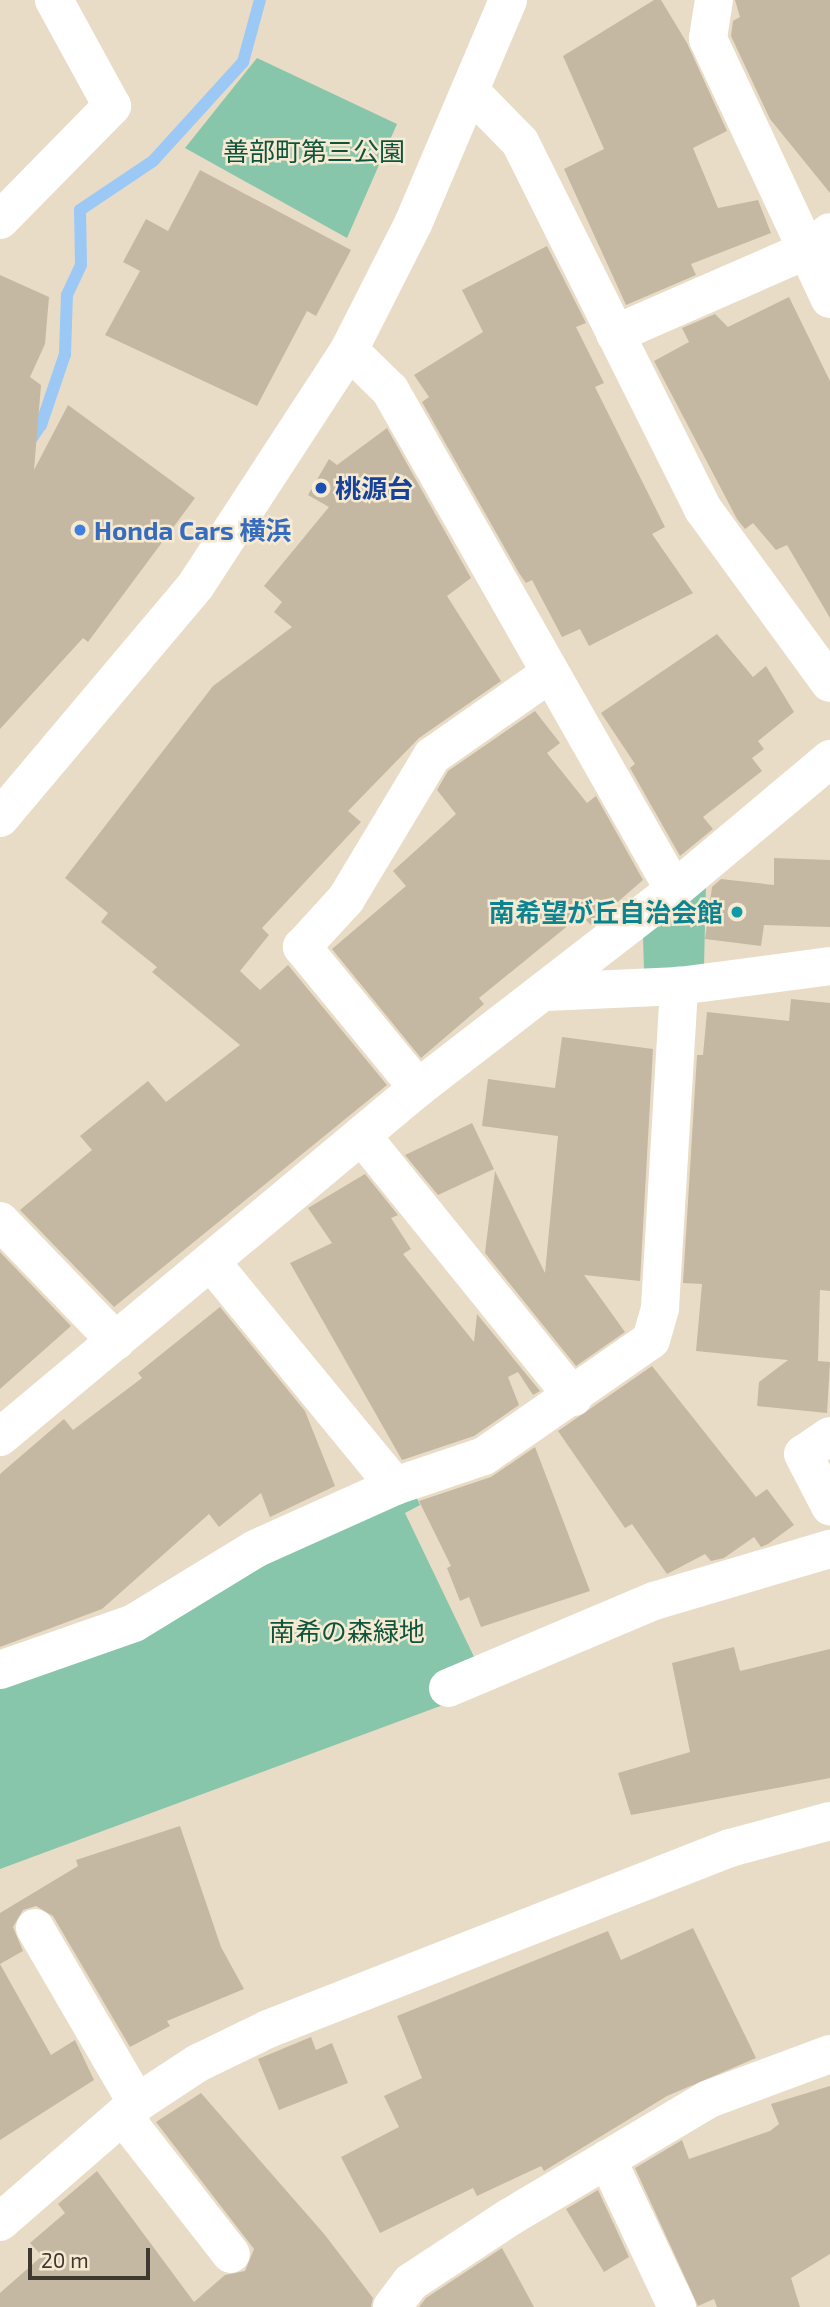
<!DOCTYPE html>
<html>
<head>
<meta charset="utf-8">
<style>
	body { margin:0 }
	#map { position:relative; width:830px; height:2307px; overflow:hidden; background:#e9dcc6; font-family:"Exo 2","Noto Sans JP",sans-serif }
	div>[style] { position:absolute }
	.green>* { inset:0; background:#87c6aa }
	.stream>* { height:12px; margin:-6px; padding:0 6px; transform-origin:6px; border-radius:6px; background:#9bc8f5 }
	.building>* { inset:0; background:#c4b8a2 }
	.minor>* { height:38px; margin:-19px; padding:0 19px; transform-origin:19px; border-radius:19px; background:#fff }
	.dots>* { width:19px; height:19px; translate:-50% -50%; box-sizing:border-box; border:4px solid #f7ead3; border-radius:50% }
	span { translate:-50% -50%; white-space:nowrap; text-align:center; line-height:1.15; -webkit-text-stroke:5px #f7ead3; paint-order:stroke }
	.park-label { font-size:26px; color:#0e543c }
	.transit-label { font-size:26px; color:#164399; font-weight:700 }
	.left { translate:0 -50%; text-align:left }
	.shop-label { font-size:26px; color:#366cbe; font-weight:700 }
	.culture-label { font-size:26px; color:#0d838f; font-weight:700 }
	.right { translate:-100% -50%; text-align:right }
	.scale { position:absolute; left:28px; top:2248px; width:122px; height:32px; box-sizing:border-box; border:4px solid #3e3830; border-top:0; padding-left:9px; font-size:21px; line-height:24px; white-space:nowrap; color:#3e3830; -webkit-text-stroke:5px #f7ead3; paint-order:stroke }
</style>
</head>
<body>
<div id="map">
	<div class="green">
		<div style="clip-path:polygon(257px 58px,397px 124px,347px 238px,185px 148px)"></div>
		<div style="clip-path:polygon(706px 885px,704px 966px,644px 970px,643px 936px)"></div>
		<div style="clip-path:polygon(414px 1492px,420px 1505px,405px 1513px,489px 1688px,0 1869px,0 1685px,257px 1557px)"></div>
	</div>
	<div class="stream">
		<div style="left:28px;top:444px;width:23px;rotate:-56deg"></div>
		<div style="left:41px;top:425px;width:75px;rotate:-71.3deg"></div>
		<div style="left:65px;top:354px;width:59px;rotate:-88.1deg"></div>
		<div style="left:67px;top:295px;width:33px;rotate:-65deg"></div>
		<div style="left:81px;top:265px;width:55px;rotate:-91deg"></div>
		<div style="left:80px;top:210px;width:88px;rotate:-33.9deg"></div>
		<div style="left:153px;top:161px;width:134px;rotate:-47.7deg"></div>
		<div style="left:243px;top:62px;width:64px;rotate:-74.7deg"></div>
	</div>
	<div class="building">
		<div style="clip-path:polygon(654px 0,661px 0,687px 43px,727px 131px,693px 148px,718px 208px,758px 200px,771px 233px,691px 264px,696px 275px,626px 305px,564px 169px,604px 149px,563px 56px)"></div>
		<div style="clip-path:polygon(735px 0,830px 0,830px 193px,770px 119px,731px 36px,733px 21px,740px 17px)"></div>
		<div style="clip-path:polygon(200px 170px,351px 250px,316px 316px,307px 311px,257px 406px,105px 335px,140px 271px,123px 262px,146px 219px,168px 231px)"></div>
		<div style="clip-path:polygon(547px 246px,586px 323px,576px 327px,604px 383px,595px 387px,665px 527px,652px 534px,693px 593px,589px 646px,580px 629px,562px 637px,532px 580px,526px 583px,519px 573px,422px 402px,429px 397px,414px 375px,483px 332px,462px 290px)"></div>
		<div style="clip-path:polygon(0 275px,49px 297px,45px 344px,30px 377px,41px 385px,34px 470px,68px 405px,195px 498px,88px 642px,83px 638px,0 729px)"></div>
		<div style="clip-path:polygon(789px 297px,830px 381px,830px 618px,787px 545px,776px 550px,753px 523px,745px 529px,737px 519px,654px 361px,689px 342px,682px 328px,715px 314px,728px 327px)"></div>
		<div style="clip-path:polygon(387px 428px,471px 578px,447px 596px,501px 681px,419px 738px,348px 811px,361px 822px,262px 928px,269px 935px,240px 971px,260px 990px,288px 965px,387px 1085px,114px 1307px,20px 1210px,92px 1150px,80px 1136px,148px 1081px,166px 1102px,240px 1045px,152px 972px,157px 967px,101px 922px,108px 913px,65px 878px,213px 686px,292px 627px,274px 612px,282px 602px,264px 586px,329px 507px,308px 495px,329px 459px,337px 465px)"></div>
		<div style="clip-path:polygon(717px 634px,753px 677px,766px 666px,794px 712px,758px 741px,764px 749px,752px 758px,762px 771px,703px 817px,713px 829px,680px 856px,630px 768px,635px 764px,601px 713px)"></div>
		<div style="clip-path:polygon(535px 711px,560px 743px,547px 753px,587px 803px,596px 796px,643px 880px,591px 925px,581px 915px,479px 998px,484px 1004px,421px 1058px,332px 949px,406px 886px,393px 871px,456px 814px,437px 790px,448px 771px)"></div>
		<div style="clip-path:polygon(774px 858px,830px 860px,830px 927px,764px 925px,761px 946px,705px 939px,712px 887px,721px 879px,774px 885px)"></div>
		<div style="clip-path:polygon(791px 999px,830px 1003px,830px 1291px,820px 1290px,818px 1361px,830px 1362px,827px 1413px,757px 1406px,759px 1382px,788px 1360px,696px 1351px,702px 1284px,683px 1283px,697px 1055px,703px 1055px,707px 1012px,789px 1021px)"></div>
		<div style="clip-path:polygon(562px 1037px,653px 1049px,640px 1281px,584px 1275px,625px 1332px,576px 1366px,485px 1253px,495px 1171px,545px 1273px,558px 1136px,482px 1126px,488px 1079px,555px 1088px)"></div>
		<div style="clip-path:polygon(472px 1123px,494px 1169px,438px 1195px,405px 1155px)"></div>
		<div style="clip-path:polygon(365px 1174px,398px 1215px,391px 1218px,411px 1249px,403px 1254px,474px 1342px,477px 1314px,540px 1391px,533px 1395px,518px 1372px,508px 1377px,519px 1405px,474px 1436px,402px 1460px,290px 1263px,332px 1243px,308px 1208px)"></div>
		<div style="clip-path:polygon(0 1252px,71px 1326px,0 1389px)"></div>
		<div style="clip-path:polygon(220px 1307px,305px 1411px,335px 1486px,270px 1517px,261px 1493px,219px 1527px,209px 1514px,102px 1609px,0 1647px,0 1474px,64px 1419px,73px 1430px,142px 1378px,138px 1373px)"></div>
		<div style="clip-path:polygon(652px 1366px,756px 1497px,767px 1489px,794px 1525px,768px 1544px,761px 1547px,754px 1537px,724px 1558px,711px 1561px,705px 1554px,667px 1574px,632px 1524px,625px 1528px,558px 1431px)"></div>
		<div style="clip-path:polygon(535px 1447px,590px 1591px,481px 1627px,469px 1597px,460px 1601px,447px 1568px,451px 1566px,419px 1501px,491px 1477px)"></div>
		<div style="clip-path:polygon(734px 1647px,740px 1671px,830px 1649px,830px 1778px,631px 1815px,618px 1773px,690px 1752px,672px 1663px)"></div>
		<div style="clip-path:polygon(180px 1826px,221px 1947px,244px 1989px,167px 2021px,170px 2026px,130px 2047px,53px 1916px,36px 1906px,23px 1910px,13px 1927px,23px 1951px,0 1964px,0 1913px,78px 1866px,76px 1860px)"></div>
		<div style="clip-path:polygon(693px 1928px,756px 2058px,667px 2096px,544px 2171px,541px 2166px,477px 2196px,473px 2188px,380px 2233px,341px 2157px,399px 2127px,384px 2096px,422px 2078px,397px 2016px,608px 1931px,621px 1960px)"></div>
		<div style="clip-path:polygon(0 1964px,51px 2055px,75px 2040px,94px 2080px,0 2140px)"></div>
		<div style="clip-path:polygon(311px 2037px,316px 2050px,332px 2043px,348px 2083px,279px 2110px,258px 2059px)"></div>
		<div style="clip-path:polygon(830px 2086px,830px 2254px,791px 2278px,800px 2307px,717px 2307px,714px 2299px,698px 2306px,635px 2168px,682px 2140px,689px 2159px,770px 2131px,779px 2124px,771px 2104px)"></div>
		<div style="clip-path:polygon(201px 2093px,325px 2235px,373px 2298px,371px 2307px,0 2307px,0 2293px,42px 2256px,30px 2243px,65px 2213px,58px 2204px,97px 2171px,194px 2302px,225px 2275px,245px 2271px,254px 2249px,156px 2122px)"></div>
		<div style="clip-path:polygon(598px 2190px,629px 2257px,604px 2272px,566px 2209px)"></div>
		<div style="clip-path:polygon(502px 2248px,534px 2307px,419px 2307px,426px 2298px)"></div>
	</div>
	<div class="minor">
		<div style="left:714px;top:0;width:39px;rotate:99deg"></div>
		<div style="left:708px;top:39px;width:287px;rotate:64.9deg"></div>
		<div style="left:471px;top:92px;width:70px;rotate:45.6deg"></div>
		<div style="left:520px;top:142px;width:410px;rotate:63.5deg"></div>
		<div style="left:703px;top:509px;width:215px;rotate:53.9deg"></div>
		<div style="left:0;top:220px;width:160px;rotate:-45.5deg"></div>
		<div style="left:112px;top:106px;width:121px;rotate:-118.7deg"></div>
		<div style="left:615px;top:334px;width:210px;rotate:-23.6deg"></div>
		<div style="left:807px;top:250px;width:29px;rotate:-38deg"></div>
		<div style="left:349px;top:350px;width:57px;rotate:44.3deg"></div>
		<div style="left:390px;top:390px;width:575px;rotate:60.4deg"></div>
		<div style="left:0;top:818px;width:304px;rotate:-49.9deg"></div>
		<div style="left:196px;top:585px;width:280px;rotate:-56.9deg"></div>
		<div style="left:349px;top:350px;width:141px;rotate:-63.1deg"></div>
		<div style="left:413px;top:224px;width:243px;rotate:-67deg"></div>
		<div style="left:546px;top:992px;width:133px;rotate:-2.6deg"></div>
		<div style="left:679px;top:986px;width:152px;rotate:-7.5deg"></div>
		<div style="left:418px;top:1088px;width:183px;rotate:-129.4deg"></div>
		<div style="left:302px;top:947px;width:65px;rotate:-47.5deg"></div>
		<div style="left:346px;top:899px;width:167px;rotate:-59deg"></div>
		<div style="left:432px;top:756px;width:143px;rotate:-35deg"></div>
		<div style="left:362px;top:1136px;width:336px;rotate:51deg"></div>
		<div style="left:0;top:1221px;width:167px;rotate:46deg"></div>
		<div style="left:211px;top:1262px;width:290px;rotate:50.6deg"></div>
		<div style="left:830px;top:1436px;width:32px;rotate:146deg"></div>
		<div style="left:803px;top:1454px;width:59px;rotate:62.6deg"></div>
		<div style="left:0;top:1437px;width:545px;rotate:-39.86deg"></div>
		<div style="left:418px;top:1088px;width:324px;rotate:-37.7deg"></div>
		<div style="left:674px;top:890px;width:204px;rotate:-40deg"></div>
		<div style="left:0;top:1670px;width:142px;rotate:-19.3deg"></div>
		<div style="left:134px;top:1623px;width:142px;rotate:-31.4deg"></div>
		<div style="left:255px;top:1549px;width:154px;rotate:-24.2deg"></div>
		<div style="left:395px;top:1486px;width:94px;rotate:-18.6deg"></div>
		<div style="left:484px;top:1456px;width:203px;rotate:-34.8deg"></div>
		<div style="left:651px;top:1340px;width:33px;rotate:-74deg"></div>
		<div style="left:660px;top:1308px;width:323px;rotate:-86.6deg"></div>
		<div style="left:448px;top:1688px;width:224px;rotate:-22.9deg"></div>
		<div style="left:654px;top:1601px;width:184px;rotate:-16.5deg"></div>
		<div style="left:35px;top:1928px;width:203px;rotate:59.8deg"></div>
		<div style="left:123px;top:2116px;width:175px;rotate:52deg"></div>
		<div style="left:607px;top:2159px;width:164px;rotate:64.7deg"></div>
		<div style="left:0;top:2222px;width:181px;rotate:-41deg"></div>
		<div style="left:137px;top:2103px;width:73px;rotate:-33.3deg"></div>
		<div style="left:198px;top:2063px;width:78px;rotate:-25.9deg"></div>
		<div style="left:268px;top:2029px;width:496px;rotate:-21.4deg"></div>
		<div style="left:730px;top:1848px;width:104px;rotate:-15.1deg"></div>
		<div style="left:392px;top:2307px;width:31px;rotate:-53deg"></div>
		<div style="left:411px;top:2282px;width:118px;rotate:-33.3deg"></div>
		<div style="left:510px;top:2217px;width:231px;rotate:-30.7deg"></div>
		<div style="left:709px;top:2099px;width:129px;rotate:-20.4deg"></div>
	</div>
	<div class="dots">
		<div style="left:321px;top:488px;background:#1a4fb4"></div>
		<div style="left:80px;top:530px;background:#3f7fe0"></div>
		<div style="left:737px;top:912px;background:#0f9aa8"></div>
	</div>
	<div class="park-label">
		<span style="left:314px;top:151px">善部町第三公園</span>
		<span style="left:347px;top:1631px">南希の森緑地</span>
	</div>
	<div class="transit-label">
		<span class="left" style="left:335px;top:488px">桃源台</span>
	</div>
	<div class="shop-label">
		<span class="left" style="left:94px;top:530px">Honda Cars 横浜</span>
	</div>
	<div class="culture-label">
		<span class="right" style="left:723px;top:912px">南希望が丘自治会館</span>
	</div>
	<div class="scale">20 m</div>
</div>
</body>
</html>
